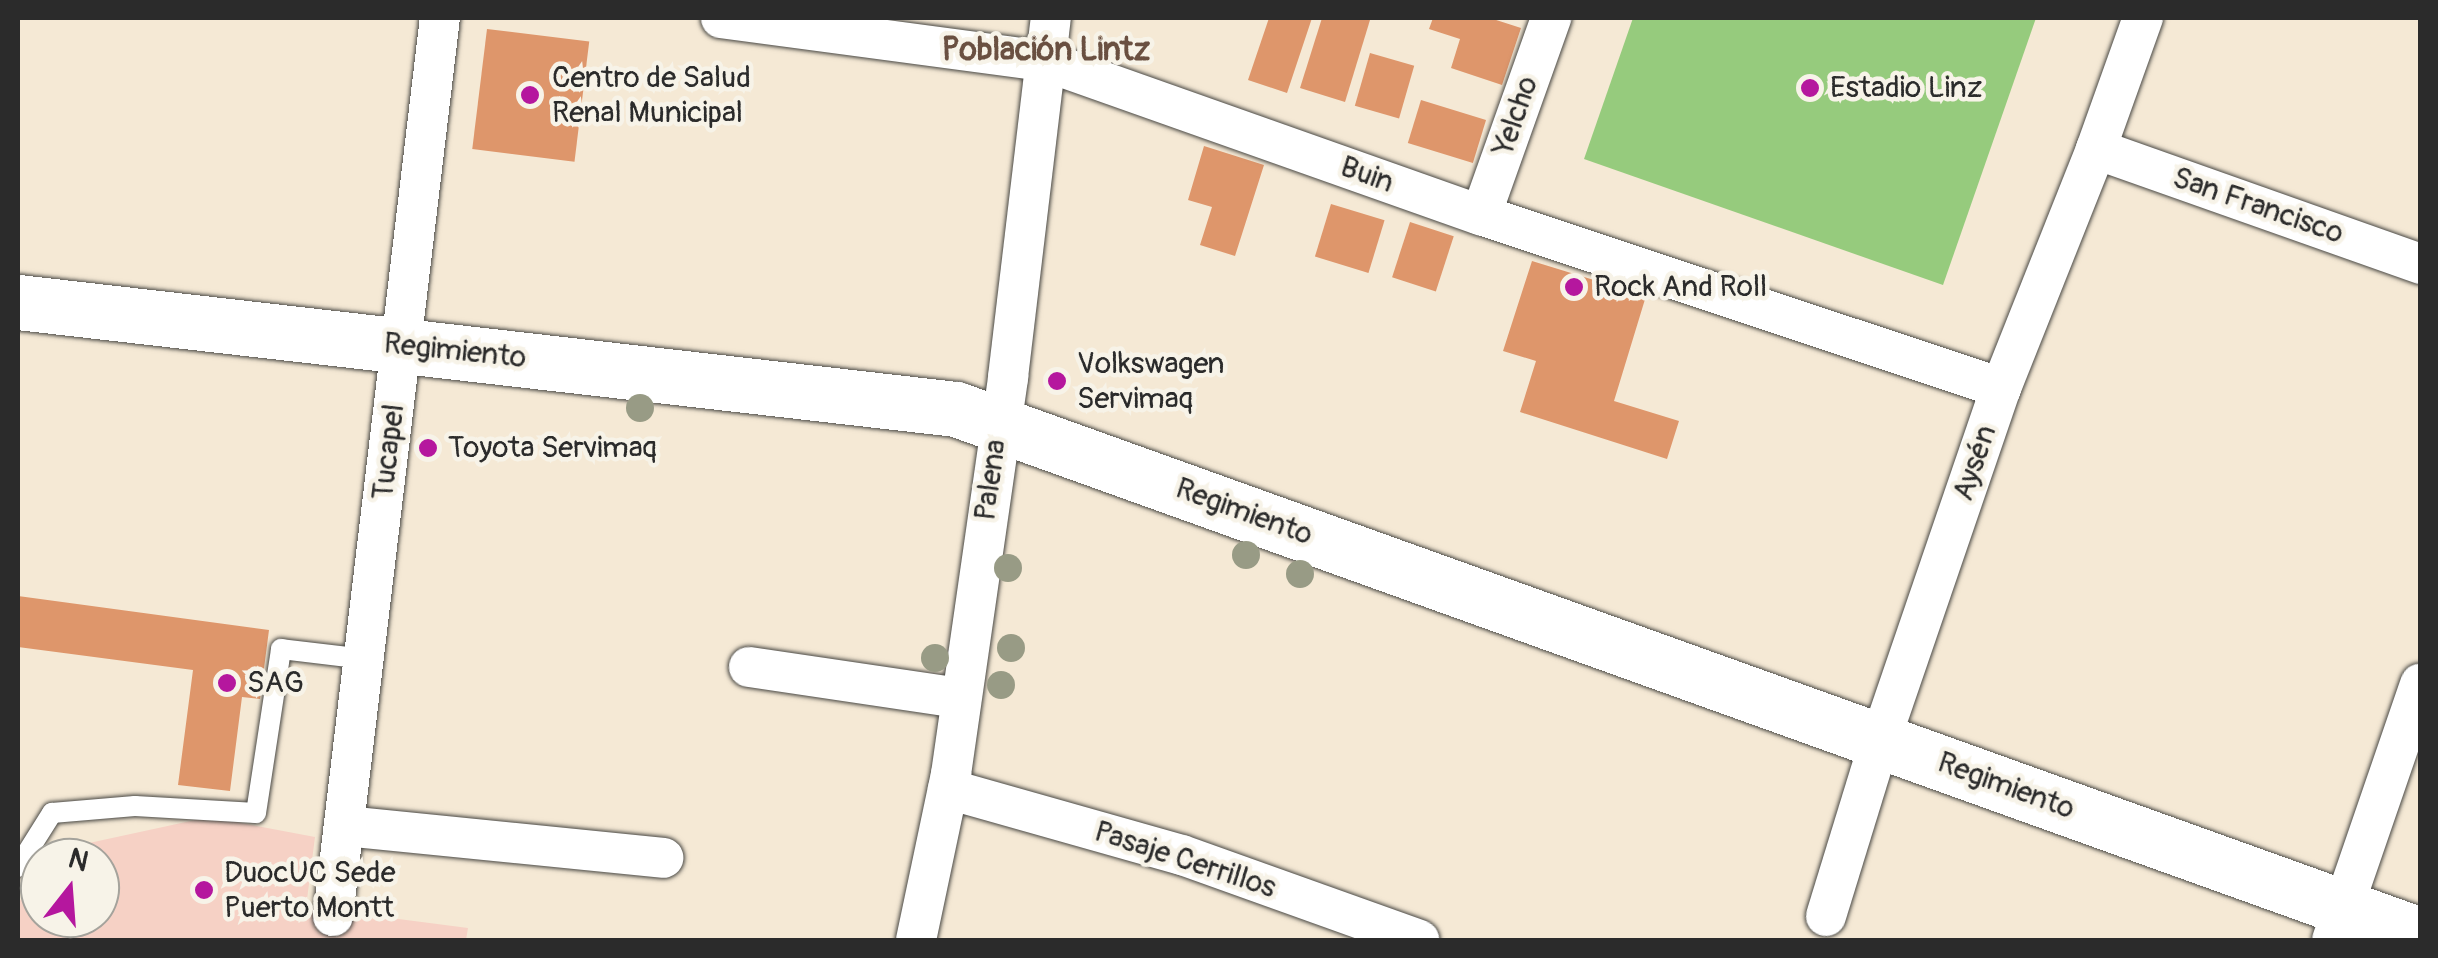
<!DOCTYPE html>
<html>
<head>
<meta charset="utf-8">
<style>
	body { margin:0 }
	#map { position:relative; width:2438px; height:958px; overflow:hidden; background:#f5e9d5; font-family:Pangolin,sans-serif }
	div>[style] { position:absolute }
	.built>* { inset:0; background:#f6d1c5 }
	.green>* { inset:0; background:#96cb7d }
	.building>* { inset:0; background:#de966b; transform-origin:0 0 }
	.roads { filter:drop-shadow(0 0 2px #494844) drop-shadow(0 0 2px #494844) }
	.service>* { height:20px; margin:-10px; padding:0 10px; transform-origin:10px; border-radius:10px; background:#fff }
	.minor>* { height:40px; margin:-20px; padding:0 20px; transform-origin:20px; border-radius:20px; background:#fff }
	.secondary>* { height:55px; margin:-27.5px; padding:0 27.5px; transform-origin:27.5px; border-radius:27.5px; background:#fff }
	.trees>* { width:28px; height:28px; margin:-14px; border-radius:50%; background:#989b85 }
	.dots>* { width:28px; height:28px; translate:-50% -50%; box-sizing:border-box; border:5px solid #f7f3e8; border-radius:50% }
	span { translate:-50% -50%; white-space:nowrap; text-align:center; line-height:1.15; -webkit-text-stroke:9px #f7f3e8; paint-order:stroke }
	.poi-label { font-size:30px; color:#2b2b2b }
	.left { translate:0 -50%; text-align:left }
	.street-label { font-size:30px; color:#2b2b2b }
	.neighbourhood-label { font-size:32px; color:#6a5041; font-weight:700 }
	.frame { position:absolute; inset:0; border:20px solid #2b2b2b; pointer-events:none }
	.north { position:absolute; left:20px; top:838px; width:100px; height:100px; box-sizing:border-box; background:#f7f3e8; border:2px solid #a5a39c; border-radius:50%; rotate:17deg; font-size:28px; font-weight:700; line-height:40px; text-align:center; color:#2b2b2b }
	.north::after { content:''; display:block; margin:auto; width:35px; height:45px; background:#b5179e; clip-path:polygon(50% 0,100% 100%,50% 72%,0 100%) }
</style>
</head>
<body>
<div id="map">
	<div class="built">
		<div style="clip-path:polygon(209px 817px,315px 837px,306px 907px,468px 928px,466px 940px,18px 940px,18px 903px,40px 878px,40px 918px,100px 918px,100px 858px,57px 858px,66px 848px)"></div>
	</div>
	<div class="green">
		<div style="clip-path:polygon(1633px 18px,2036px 18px,1943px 285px,1584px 159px)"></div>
	</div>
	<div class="building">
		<div style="clip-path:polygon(1269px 18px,1312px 18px,1287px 93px,1248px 80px)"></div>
		<div style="clip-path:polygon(1322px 18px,1370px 20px,1345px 102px,1300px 88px)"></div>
		<div style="clip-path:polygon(1433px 18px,1490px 18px,1521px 28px,1502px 85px,1451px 68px,1460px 39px,1429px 29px)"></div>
		<div style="left:487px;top:29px;width:103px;height:121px;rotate:7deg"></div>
		<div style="left:1370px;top:53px;width:46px;height:55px;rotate:16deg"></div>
		<div style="left:1421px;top:100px;width:68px;height:45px;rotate:17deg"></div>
		<div style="clip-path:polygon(1204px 146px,1264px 165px,1235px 256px,1200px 245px,1212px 207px,1188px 200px)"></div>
		<div style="left:1331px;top:204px;width:56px;height:55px;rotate:17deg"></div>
		<div style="left:1410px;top:222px;width:46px;height:58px;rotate:18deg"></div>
		<div style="clip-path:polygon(1532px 261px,1646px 296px,1614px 401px,1679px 421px,1667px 459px,1520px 412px,1536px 361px,1503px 351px)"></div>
		<div style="clip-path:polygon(18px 596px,269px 630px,260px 699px,242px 697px,230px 791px,178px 785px,193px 670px,18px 647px)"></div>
	</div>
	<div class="roads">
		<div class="service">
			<div style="left:18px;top:867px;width:64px;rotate:-57.8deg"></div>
			<div style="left:52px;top:813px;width:83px;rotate:-4.8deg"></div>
			<div style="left:135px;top:806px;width:121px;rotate:3.3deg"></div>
			<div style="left:256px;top:813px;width:166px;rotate:-81.3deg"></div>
			<div style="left:281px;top:649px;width:85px;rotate:6.8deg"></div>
		</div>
		<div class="minor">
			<div style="left:721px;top:18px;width:327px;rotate:7.6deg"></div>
			<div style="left:1045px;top:61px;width:462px;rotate:19.5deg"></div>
			<div style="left:1481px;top:215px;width:548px;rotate:18.4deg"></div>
			<div style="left:2096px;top:149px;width:344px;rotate:19.5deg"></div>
			<div style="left:1481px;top:215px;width:209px;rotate:-70.4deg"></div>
			<div style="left:749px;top:667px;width:212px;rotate:8.4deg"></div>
			<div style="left:948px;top:789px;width:243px;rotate:15.8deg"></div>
			<div style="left:1182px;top:855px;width:252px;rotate:19.7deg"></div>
			<div style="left:345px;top:826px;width:320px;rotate:5.7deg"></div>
			<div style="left:333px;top:916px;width:904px;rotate:-83.21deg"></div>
			<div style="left:1826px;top:916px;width:183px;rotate:-72.9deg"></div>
			<div style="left:1880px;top:741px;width:373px;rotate:-71.1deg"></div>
			<div style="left:2001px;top:388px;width:257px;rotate:-68.3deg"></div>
			<div style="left:2096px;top:149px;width:139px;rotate:-70.3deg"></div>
			<div style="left:916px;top:940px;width:170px;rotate:-78.1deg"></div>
			<div style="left:951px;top:774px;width:401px;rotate:-81.8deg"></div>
			<div style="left:1008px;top:377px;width:362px;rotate:-83.2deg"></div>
			<div style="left:2332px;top:940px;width:271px;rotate:-71deg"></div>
		</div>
		<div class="secondary">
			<div style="left:18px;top:302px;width:944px;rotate:6.51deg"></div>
			<div style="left:956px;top:409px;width:1556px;rotate:19.76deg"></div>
		</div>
	</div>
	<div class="trees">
		<div style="left:640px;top:408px"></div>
		<div style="left:1246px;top:555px"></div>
		<div style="left:1008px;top:568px"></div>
		<div style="left:1300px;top:574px"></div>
		<div style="left:1011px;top:648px"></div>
		<div style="left:935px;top:658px"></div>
		<div style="left:1001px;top:685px"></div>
	</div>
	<div class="dots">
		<div style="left:1810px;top:88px;background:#b5179e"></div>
		<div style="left:530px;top:95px;background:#b5179e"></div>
		<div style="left:1574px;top:287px;background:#b5179e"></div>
		<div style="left:1057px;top:381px;background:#b5179e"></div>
		<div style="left:428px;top:448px;background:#b5179e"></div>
		<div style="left:227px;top:683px;background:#b5179e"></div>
		<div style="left:204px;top:890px;background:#b5179e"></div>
	</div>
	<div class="poi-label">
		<span class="left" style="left:552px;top:95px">Centro de Salud<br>Renal Municipal</span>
		<span class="left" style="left:1830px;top:88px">Estadio Linz</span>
		<span class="left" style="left:1594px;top:287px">Rock And Roll</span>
		<span class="left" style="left:1077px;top:381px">Volkswagen<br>Servimaq</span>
		<span class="left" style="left:448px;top:448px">Toyota Servimaq</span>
		<span class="left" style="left:247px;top:683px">SAG</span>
		<span class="left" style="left:224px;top:890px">DuocUC Sede<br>Puerto Montt</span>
	</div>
	<div class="street-label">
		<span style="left:1516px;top:116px;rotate:-71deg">Yelcho</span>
		<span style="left:1367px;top:175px;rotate:20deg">Buin</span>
		<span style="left:2258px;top:206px;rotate:19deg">San Francisco</span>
		<span style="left:455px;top:351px;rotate:6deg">Regimiento</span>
		<span style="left:389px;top:452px;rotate:-83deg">Tucapel</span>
		<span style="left:1975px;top:463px;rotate:-71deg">Aysén</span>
		<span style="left:991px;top:480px;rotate:-82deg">Palena</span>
		<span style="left:1244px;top:512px;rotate:20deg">Regimiento</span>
		<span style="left:2006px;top:786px;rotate:20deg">Regimiento</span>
		<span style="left:1185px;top:860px;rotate:18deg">Pasaje Cerrillos</span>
	</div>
	<div class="neighbourhood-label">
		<span style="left:1046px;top:50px">Población Lintz</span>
	</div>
	<div class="frame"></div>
	<div class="north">N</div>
</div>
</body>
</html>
